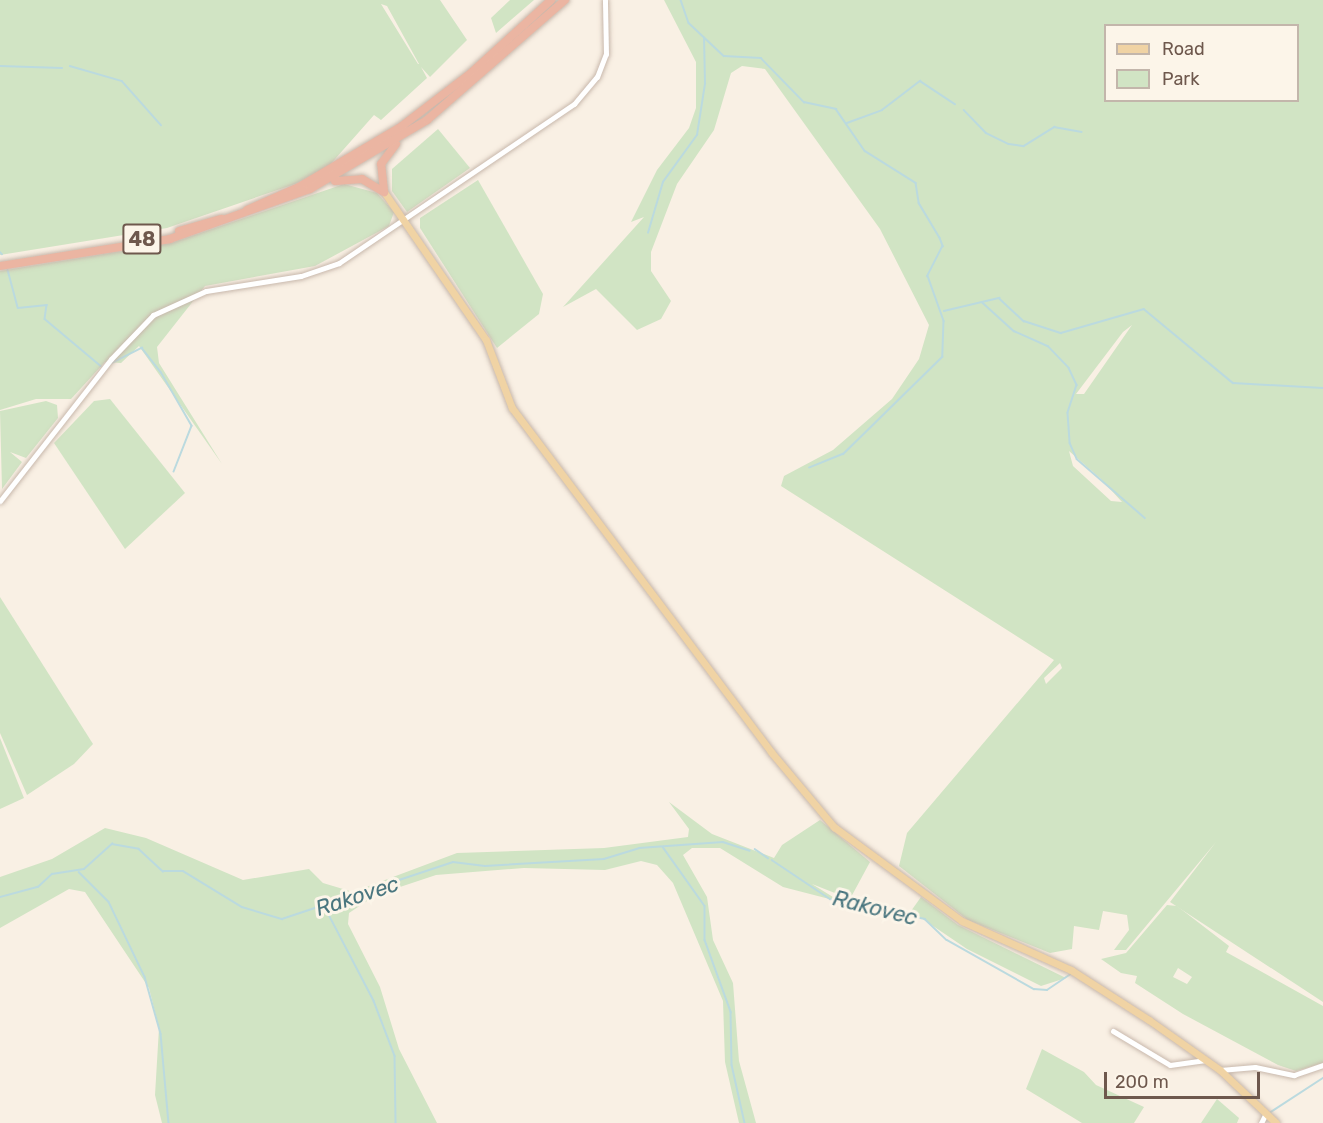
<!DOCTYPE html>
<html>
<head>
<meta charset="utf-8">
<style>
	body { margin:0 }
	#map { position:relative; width:1323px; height:1123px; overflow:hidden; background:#f9f0e4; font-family:Rubik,sans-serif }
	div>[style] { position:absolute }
	.green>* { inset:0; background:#d1e4c4 }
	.stream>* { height:1.5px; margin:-0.75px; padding:0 0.75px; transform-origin:0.75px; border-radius:0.75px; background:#bbdadf }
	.roads { filter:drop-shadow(0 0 2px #c8b8ac) drop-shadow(0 0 2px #c8b8ac) }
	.minor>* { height:5px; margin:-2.5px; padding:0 2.5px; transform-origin:2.5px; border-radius:2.5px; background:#fff }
	.major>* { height:7px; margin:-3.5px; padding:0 3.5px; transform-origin:3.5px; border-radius:3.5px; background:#f0d3a4 }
	.highway>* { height:8px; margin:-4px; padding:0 4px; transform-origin:4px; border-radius:4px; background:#ebb5a2 }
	span { translate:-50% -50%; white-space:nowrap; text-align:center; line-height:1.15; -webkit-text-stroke:6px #fcf5e9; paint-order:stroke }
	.shield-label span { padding:2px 4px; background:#fcf5e9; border:2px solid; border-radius:4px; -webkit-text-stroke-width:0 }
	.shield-label { font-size:20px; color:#6e584d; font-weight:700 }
	.water-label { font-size:22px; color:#4a767f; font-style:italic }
	.legend { position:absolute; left:1104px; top:24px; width:195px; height:78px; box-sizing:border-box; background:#fcf5e9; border:2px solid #c3b6ab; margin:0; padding:8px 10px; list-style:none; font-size:18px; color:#6e584d }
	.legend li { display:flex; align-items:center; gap:12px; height:30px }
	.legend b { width:30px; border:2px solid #c3b6ab }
	.scale { position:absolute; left:1104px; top:1072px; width:156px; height:27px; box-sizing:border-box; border:3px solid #6e584d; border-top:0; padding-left:8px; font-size:18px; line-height:21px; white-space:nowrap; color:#6e584d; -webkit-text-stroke:4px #fcf5e9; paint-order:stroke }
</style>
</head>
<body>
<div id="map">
	<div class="green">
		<div style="clip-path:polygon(evenodd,0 0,440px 0,467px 40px,430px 77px,421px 67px,427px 78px,381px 120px,374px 115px,328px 167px,295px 184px,167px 228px,0 255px,0 0,381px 4px,387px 6px,419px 64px,418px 64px,381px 4px)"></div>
		<div style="clip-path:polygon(510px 0,534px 0,496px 33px,491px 18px)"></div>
		<div style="clip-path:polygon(evenodd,664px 0,1323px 0,1323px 1002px,1170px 902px,1216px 842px,1126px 950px,1114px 950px,1129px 930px,1127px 915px,1103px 911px,1099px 930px,1074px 926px,1072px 949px,1050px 953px,968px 920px,899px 866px,907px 833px,1054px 660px,781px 486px,784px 476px,833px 450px,892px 399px,919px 359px,929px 325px,880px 229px,765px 69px,742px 66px,731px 73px,714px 130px,677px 184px,651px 252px,651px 271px,671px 301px,661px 319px,637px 330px,596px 289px,563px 307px,644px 217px,631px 222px,657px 170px,689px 128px,696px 108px,696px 62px,664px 0,1106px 26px,1298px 26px,1298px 100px,1106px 100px,1106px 26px,664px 0,1132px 325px,1084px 394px,1076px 394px,1123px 332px,1132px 325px,664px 0,1069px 451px,1101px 479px,1122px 502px,1111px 501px,1073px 466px,1069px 451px,664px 0,1060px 663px,1062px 668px,1046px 684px,1044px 678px,1060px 663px)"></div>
		<div style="clip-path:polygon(438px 129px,470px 168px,407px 212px,392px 191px,392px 169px)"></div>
		<div style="clip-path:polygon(478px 180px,543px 294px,539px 314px,497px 348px,420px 228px,420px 218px)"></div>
		<div style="clip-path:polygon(344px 184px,377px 193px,394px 212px,389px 226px,315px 266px,205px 286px,157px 347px,159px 363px,222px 464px,139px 346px,121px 363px,105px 362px,71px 399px,36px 399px,0 410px,0 271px,171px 243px)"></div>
		<div style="clip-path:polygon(110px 399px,185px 493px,125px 549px,54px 443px,94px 401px)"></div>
		<div style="clip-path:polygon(46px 401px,57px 405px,58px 418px,26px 458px,10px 452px,22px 462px,2px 489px,0 411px)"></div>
		<div style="clip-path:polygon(0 597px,93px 744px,74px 764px,27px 795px,0 733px)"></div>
		<div style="clip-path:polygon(0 738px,24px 798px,0 809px)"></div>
		<div style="clip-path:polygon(669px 802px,712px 834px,774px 858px,782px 845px,820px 820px,870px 862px,850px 899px,812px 884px,841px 902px,783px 887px,720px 848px,692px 848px,683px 855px,707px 897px,713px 940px,733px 983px,739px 1061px,756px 1123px,739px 1123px,725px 1062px,723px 1001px,673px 883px,657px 865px,641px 861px,605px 870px,524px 868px,436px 875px,376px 895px,349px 913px,348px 924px,380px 987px,399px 1049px,437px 1123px,162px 1123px,155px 1095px,159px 1028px,149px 988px,85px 892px,69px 889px,0 928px,0 877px,52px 859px,105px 828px,146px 838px,243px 880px,309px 869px,323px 883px,353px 892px,457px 853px,604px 848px,688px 837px,689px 829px)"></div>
		<div style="clip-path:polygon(921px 897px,958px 925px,1066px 978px,1041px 986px,967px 949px,911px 911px)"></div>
		<div style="clip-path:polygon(evenodd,1167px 905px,1177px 906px,1229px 946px,1226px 952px,1323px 1006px,1323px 1063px,1296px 1071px,1278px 1065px,1183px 1014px,1135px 983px,1137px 976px,1121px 973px,1101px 959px,1126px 953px,1167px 905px,1178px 968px,1192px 977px,1187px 984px,1173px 977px,1178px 968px)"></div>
		<div style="clip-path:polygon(1042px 1049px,1084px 1072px,1096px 1085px,1144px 1107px,1134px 1123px,1082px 1123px,1026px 1089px)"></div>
		<div style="clip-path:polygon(1217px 1099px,1239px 1118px,1237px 1123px,1201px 1123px)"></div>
	</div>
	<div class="stream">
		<div style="left:681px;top:0;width:24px;rotate:71deg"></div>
		<div style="left:689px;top:23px;width:48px;rotate:43.3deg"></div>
		<div style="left:724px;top:56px;width:37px;rotate:3deg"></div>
		<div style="left:761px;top:58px;width:62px;rotate:45.7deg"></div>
		<div style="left:804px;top:102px;width:33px;rotate:12deg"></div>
		<div style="left:836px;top:109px;width:51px;rotate:55.4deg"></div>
		<div style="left:865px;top:151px;width:60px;rotate:32.1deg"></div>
		<div style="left:916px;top:183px;width:20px;rotate:81deg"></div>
		<div style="left:919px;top:203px;width:41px;rotate:59deg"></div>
		<div style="left:940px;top:238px;width:9px;rotate:69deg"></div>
		<div style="left:943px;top:246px;width:34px;rotate:117deg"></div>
		<div style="left:928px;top:276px;width:48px;rotate:70.4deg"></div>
		<div style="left:944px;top:321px;width:36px;rotate:92deg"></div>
		<div style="left:943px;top:357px;width:139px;rotate:135.6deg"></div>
		<div style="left:844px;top:454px;width:37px;rotate:158deg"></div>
		<div style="left:0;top:66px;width:62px;rotate:1.8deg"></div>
		<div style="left:70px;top:66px;width:54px;rotate:16.1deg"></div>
		<div style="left:122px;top:81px;width:59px;rotate:48.4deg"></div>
		<div style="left:964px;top:110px;width:32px;rotate:46deg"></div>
		<div style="left:986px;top:133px;width:25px;rotate:26deg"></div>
		<div style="left:1009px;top:144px;width:15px;rotate:8deg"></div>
		<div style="left:1024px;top:146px;width:36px;rotate:-32deg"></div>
		<div style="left:1054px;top:127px;width:28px;rotate:10deg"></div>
		<div style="left:847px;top:123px;width:37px;rotate:-20deg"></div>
		<div style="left:882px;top:110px;width:48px;rotate:-37.3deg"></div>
		<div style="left:920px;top:81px;width:42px;rotate:33.3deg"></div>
		<div style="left:648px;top:233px;width:53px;rotate:-73.6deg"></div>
		<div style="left:663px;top:182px;width:58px;rotate:-54.1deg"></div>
		<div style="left:697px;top:135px;width:52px;rotate:-81.1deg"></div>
		<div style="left:705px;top:84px;width:46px;rotate:-91.2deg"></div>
		<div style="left:0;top:252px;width:3px;rotate:45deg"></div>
		<div style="left:8px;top:270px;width:39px;rotate:75deg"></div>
		<div style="left:18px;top:308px;width:29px;rotate:-6deg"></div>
		<div style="left:47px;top:305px;width:14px;rotate:98deg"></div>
		<div style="left:45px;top:319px;width:73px;rotate:40deg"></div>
		<div style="left:982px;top:302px;width:43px;rotate:42.2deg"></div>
		<div style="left:1014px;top:331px;width:37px;rotate:24deg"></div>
		<div style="left:1048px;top:346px;width:30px;rotate:46deg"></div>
		<div style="left:1069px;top:368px;width:19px;rotate:65deg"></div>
		<div style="left:1077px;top:385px;width:29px;rotate:108deg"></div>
		<div style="left:1068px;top:413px;width:30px;rotate:86deg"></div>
		<div style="left:1070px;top:443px;width:17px;rotate:66deg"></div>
		<div style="left:1077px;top:459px;width:90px;rotate:40.9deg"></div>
		<div style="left:944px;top:311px;width:57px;rotate:-13.3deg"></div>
		<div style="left:999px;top:298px;width:34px;rotate:43deg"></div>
		<div style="left:1024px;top:321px;width:39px;rotate:18deg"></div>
		<div style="left:1061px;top:333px;width:86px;rotate:-16.1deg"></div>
		<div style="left:1144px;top:309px;width:116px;rotate:39.7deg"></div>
		<div style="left:1233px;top:383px;width:90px;rotate:3.2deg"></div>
		<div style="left:110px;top:364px;width:36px;rotate:-27deg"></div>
		<div style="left:142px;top:348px;width:31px;rotate:52deg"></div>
		<div style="left:161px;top:372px;width:62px;rotate:60.1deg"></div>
		<div style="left:192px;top:426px;width:49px;rotate:111.4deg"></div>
		<div style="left:663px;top:847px;width:72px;rotate:54.6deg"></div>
		<div style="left:705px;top:906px;width:34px;rotate:90deg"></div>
		<div style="left:705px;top:940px;width:77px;rotate:70.1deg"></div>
		<div style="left:731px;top:1012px;width:53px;rotate:88.9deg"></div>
		<div style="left:732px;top:1065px;width:59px;rotate:77.4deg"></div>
		<div style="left:755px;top:849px;width:16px;rotate:35deg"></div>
		<div style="left:772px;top:860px;width:70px;rotate:33.9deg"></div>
		<div style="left:830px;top:899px;width:97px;rotate:11.9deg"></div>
		<div style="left:925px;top:919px;width:30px;rotate:44deg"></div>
		<div style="left:947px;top:940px;width:100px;rotate:29.4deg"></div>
		<div style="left:1034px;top:989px;width:13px;rotate:4deg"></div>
		<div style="left:1047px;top:990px;width:29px;rotate:-34deg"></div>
		<div style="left:79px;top:872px;width:42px;rotate:45deg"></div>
		<div style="left:109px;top:902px;width:83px;rotate:64.4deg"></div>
		<div style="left:145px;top:977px;width:59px;rotate:74.3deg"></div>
		<div style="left:161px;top:1034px;width:89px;rotate:84.9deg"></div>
		<div style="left:0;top:897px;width:39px;rotate:-15deg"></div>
		<div style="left:38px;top:887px;width:19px;rotate:-43deg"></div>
		<div style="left:52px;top:874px;width:32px;rotate:-9deg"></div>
		<div style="left:84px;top:869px;width:38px;rotate:-42deg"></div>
		<div style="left:112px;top:844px;width:27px;rotate:10deg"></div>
		<div style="left:139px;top:849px;width:33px;rotate:43deg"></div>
		<div style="left:163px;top:871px;width:20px"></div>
		<div style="left:183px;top:871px;width:69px;rotate:31.4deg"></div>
		<div style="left:242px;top:907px;width:42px;rotate:16.7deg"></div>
		<div style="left:282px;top:919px;width:180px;rotate:-18.4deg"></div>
		<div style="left:453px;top:862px;width:32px;rotate:7deg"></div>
		<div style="left:485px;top:866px;width:119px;rotate:-3.4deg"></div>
		<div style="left:604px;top:859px;width:37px;rotate:-17deg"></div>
		<div style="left:639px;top:848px;width:84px;rotate:-4.1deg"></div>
		<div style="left:723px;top:842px;width:28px;rotate:18deg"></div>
		<div style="left:326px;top:909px;width:104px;rotate:62.4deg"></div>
		<div style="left:374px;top:1001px;width:59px;rotate:69.1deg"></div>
		<div style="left:395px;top:1056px;width:67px;rotate:89.1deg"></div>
		<div style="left:1271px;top:1112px;width:62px;rotate:-33.2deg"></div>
	</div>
	<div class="roads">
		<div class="minor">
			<div style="left:0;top:501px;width:180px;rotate:-52deg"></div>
			<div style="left:111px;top:359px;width:61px;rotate:-46.3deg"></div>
			<div style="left:153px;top:315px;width:58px;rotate:-24.4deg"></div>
			<div style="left:206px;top:291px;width:96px;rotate:-9deg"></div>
			<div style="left:301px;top:276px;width:40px;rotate:-18.9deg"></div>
			<div style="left:339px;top:263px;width:284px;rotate:-34.1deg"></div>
			<div style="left:574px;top:104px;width:35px;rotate:-50deg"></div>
			<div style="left:597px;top:77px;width:25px;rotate:-69deg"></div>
			<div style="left:606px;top:54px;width:54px;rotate:-91.1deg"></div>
			<div style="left:1113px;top:1031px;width:66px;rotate:30.8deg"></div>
			<div style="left:1170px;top:1065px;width:36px;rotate:-8deg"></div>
			<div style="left:1220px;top:1070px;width:35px;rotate:-5deg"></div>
			<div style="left:1255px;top:1067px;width:40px;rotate:12deg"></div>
			<div style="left:1294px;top:1075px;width:31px;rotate:-19deg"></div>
			<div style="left:1261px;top:1123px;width:9px;rotate:-63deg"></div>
		</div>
		<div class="major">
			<div style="left:384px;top:192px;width:180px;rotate:55.4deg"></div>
			<div style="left:486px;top:340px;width:73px;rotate:69.1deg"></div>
			<div style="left:512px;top:408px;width:431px;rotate:53deg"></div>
			<div style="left:771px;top:752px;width:98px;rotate:50deg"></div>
			<div style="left:834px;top:827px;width:159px;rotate:36.3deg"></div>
			<div style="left:962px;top:921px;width:120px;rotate:24.2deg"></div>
			<div style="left:1071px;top:970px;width:93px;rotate:32.7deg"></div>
			<div style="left:1149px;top:1020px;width:87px;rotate:35.2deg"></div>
			<div style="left:1220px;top:1070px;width:77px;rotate:43.4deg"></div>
		</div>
		<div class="highway">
			<div style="left:335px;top:181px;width:27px;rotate:-4deg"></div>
			<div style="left:362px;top:179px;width:26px;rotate:31deg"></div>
			<div style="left:384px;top:191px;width:27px;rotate:-96deg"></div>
			<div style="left:381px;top:164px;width:25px;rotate:-53deg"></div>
			<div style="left:247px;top:210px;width:57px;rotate:-23.9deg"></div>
			<div style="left:299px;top:187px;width:120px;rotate:-30.6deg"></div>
			<div style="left:402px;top:126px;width:88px;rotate:-37.6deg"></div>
			<div style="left:472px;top:72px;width:107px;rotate:-42.3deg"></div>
			<div style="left:179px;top:231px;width:44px;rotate:-15.9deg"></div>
			<div style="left:0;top:266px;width:172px;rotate:-9deg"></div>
			<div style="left:170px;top:239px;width:149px;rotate:-19.7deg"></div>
			<div style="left:310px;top:189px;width:136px;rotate:-30.5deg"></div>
			<div style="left:427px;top:120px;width:183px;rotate:-41deg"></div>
		</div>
	</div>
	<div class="shield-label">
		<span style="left:142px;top:239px">48</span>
	</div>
	<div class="water-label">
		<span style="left:357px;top:896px;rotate:-18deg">Rakovec</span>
		<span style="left:875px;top:908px;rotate:14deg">Rakovec</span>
	</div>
	<ul class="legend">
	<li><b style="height:8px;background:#f0d3a4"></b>Road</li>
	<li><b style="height:16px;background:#d1e4c4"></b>Park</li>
	</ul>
	<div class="scale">200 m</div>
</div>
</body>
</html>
